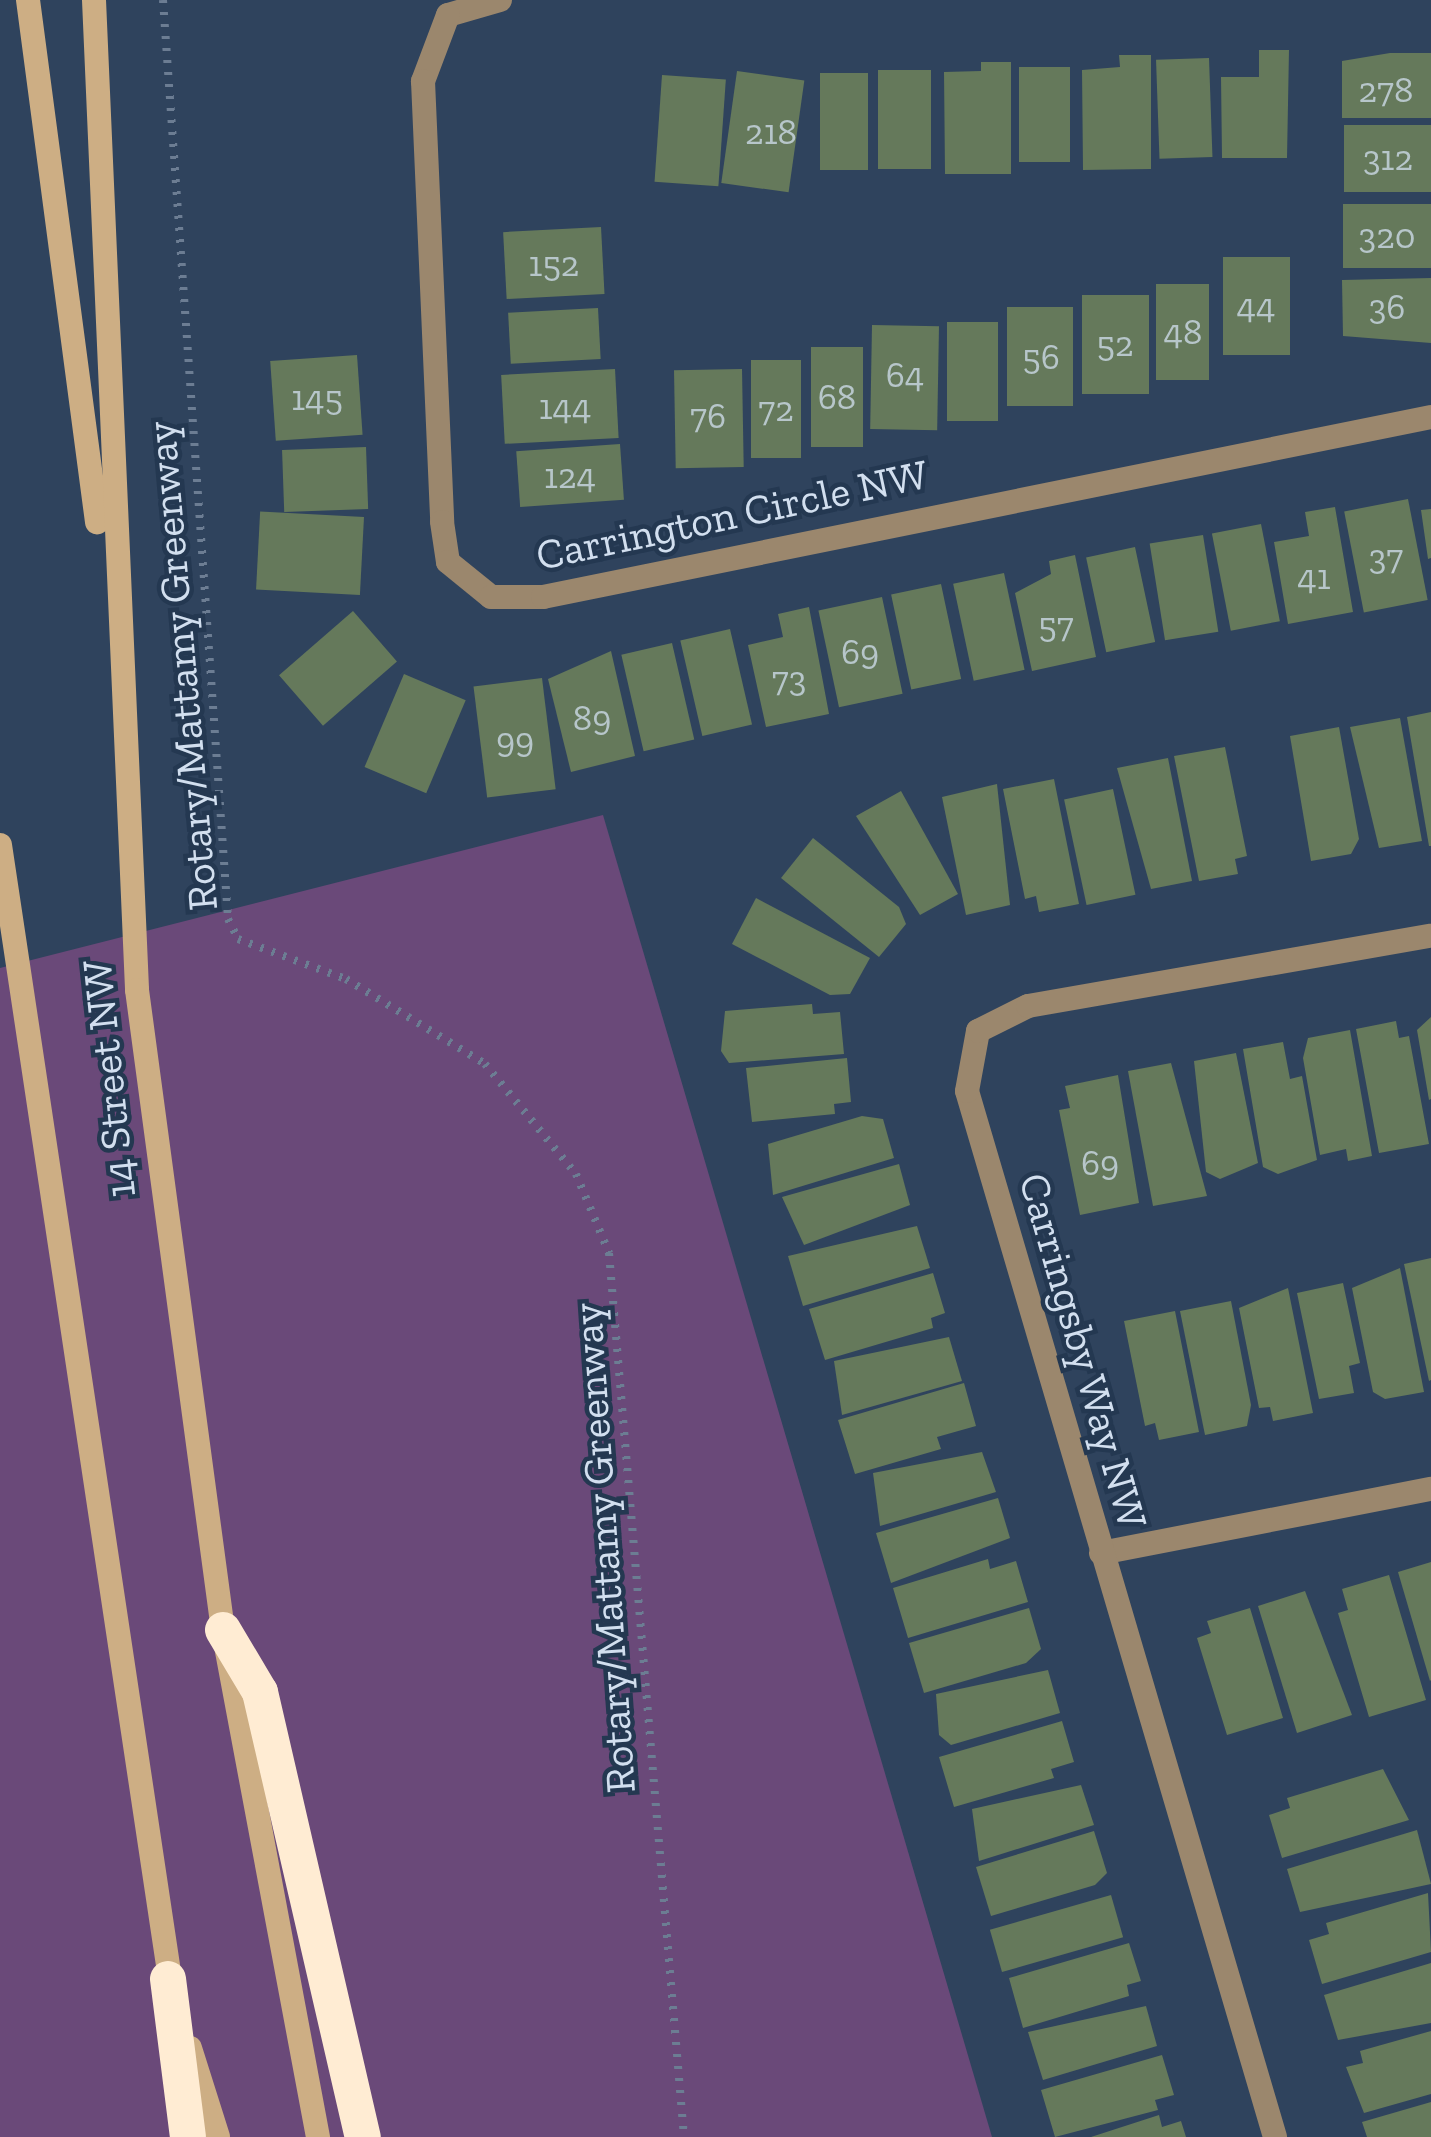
<!DOCTYPE html>
<html>
<head>
<meta charset="utf-8">
<style>
	body { margin:0 }
	#map { position:relative; width:1431px; height:2137px; overflow:hidden; background:#2f435d; font-family:"Zilla Slab",serif }
	div>[style] { position:absolute }
	.green>* { inset:0; background:#6a4979 }
	.building>* { inset:0; background:#65795b; transform-origin:0 0 }
	.path>* { height:8px; margin-top:-4px; transform-origin:0; background:repeating-linear-gradient(90deg,#6c7d93 0 3px,transparent 0 12px) }
	.street>* { height:24px; margin:-12px; padding:0 12px; transform-origin:12px; border-radius:12px; background:#9b876d }
	.secondary>* { height:24px; margin:-12px; padding:0 12px; transform-origin:12px; border-radius:12px; background:#cdae84 }
	.highway>* { height:36px; margin:-18px; padding:0 18px; transform-origin:18px; border-radius:18px; background:#ffecd3 }
	span { translate:-50% -50%; white-space:nowrap; text-align:center; line-height:1.15; -webkit-text-stroke:9px #243851; paint-order:stroke }
	.number-label { font-size:36px; color:#b7c6ca }
	.number-label span { -webkit-text-stroke-width:0 }
	.street-label { font-size:42px; color:#d2dfef }
</style>
</head>
<body>
<div id="map">
	<div class="green">
		<div style="clip-path:polygon(603px 815px,992px 2137px,0 2137px,0 968px)"></div>
	</div>
	<div class="building">
		<div style="clip-path:polygon(1259px 50px,1289px 50px,1287px 158px,1222px 158px,1221px 77px,1259px 77px)"></div>
		<div style="clip-path:polygon(1390px 53px,1431px 53px,1431px 118px,1342px 118px,1342px 61px)"></div>
		<div style="clip-path:polygon(1119px 55px,1151px 55px,1151px 169px,1083px 170px,1082px 70px,1120px 67px)"></div>
		<div style="left:1209px;top:58px;width:99px;height:53px;rotate:88deg"></div>
		<div style="clip-path:polygon(981px 62px,1011px 62px,1011px 174px,945px 174px,944px 72px,981px 71px)"></div>
		<div style="left:1019px;top:67px;width:51px;height:95px"></div>
		<div style="left:878px;top:70px;width:53px;height:99px"></div>
		<div style="left:737px;top:71px;width:68px;height:113px;rotate:8deg"></div>
		<div style="left:820px;top:73px;width:48px;height:97px"></div>
		<div style="left:662px;top:75px;width:64px;height:107px;rotate:4deg"></div>
		<div style="left:1344px;top:125px;width:87px;height:67px"></div>
		<div style="left:1343px;top:204px;width:88px;height:64px"></div>
		<div style="left:601px;top:227px;width:67px;height:98px;rotate:87deg"></div>
		<div style="left:1223px;top:257px;width:67px;height:98px"></div>
		<div style="clip-path:polygon(1431px 278px,1431px 343px,1343px 336px,1342px 280px)"></div>
		<div style="left:1156px;top:284px;width:53px;height:96px"></div>
		<div style="left:1082px;top:295px;width:67px;height:99px"></div>
		<div style="left:1007px;top:307px;width:66px;height:99px"></div>
		<div style="left:598px;top:308px;width:51px;height:90px;rotate:87deg"></div>
		<div style="left:947px;top:322px;width:51px;height:99px"></div>
		<div style="left:872px;top:325px;width:67px;height:104px;rotate:1deg"></div>
		<div style="left:811px;top:347px;width:52px;height:100px"></div>
		<div style="left:357px;top:355px;width:80px;height:87px;rotate:86deg"></div>
		<div style="left:751px;top:360px;width:50px;height:98px"></div>
		<div style="left:615px;top:369px;width:69px;height:114px;rotate:87deg"></div>
		<div style="left:742px;top:369px;width:98px;height:68px;rotate:89deg"></div>
		<div style="left:620px;top:444px;width:56px;height:104px;rotate:86deg"></div>
		<div style="left:366px;top:447px;width:62px;height:84px;rotate:88deg"></div>
		<div style="left:1408px;top:499px;width:103px;height:65px;rotate:79deg"></div>
		<div style="clip-path:polygon(1335px 507px,1353px 612px,1288px 624px,1274px 542px,1309px 536px,1305px 512px)"></div>
		<div style="clip-path:polygon(1431px 509px,1431px 558px,1428px 559px,1421px 510px)"></div>
		<div style="left:364px;top:517px;width:78px;height:104px;rotate:93deg"></div>
		<div style="left:1261px;top:524px;width:99px;height:50px;rotate:79deg"></div>
		<div style="left:1203px;top:535px;width:98px;height:54px;rotate:81deg"></div>
		<div style="left:1135px;top:547px;width:97px;height:50px;rotate:78deg"></div>
		<div style="clip-path:polygon(1075px 555px,1096px 657px,1032px 671px,1015px 593px,1051px 574px,1049px 561px)"></div>
		<div style="left:1004px;top:573px;width:99px;height:52px;rotate:78deg"></div>
		<div style="left:941px;top:584px;width:97px;height:51px;rotate:78deg"></div>
		<div style="left:882px;top:597px;width:99px;height:65px;rotate:78deg"></div>
		<div style="clip-path:polygon(809px 607px,829px 714px,766px 727px,748px 645px,783px 637px,778px 614px)"></div>
		<div style="left:353px;top:611px;width:67px;height:98px;rotate:49deg"></div>
		<div style="left:730px;top:629px;width:98px;height:51px;rotate:77deg"></div>
		<div style="left:672px;top:643px;width:99px;height:52px;rotate:77deg"></div>
		<div style="clip-path:polygon(611px 651px,635px 756px,571px 772px,548px 679px)"></div>
		<div style="left:404px;top:674px;width:67px;height:101px;rotate:23deg"></div>
		<div style="left:542px;top:678px;width:112px;height:69px;rotate:83deg"></div>
		<div style="clip-path:polygon(1431px 712px,1431px 846px,1429px 846px,1407px 717px)"></div>
		<div style="clip-path:polygon(1400px 718px,1422px 841px,1379px 848px,1350px 727px)"></div>
		<div style="clip-path:polygon(1339px 727px,1359px 839px,1351px 854px,1311px 861px,1290px 736px)"></div>
		<div style="clip-path:polygon(1225px 747px,1247px 856px,1235px 859px,1238px 874px,1199px 881px,1174px 756px)"></div>
		<div style="clip-path:polygon(1168px 758px,1192px 881px,1151px 889px,1117px 768px)"></div>
		<div style="clip-path:polygon(1054px 779px,1079px 904px,1039px 912px,1036px 896px,1025px 899px,1003px 789px)"></div>
		<div style="clip-path:polygon(997px 784px,1010px 905px,966px 915px,942px 797px)"></div>
		<div style="left:1113px;top:789px;width:108px;height:50px;rotate:78deg"></div>
		<div style="clip-path:polygon(901px 791px,958px 894px,920px 915px,856px 816px)"></div>
		<div style="clip-path:polygon(813px 838px,899px 907px,906px 924px,879px 957px,781px 878px)"></div>
		<div style="clip-path:polygon(756px 898px,870px 958px,850px 994px,830px 995px,732px 944px)"></div>
		<div style="clip-path:polygon(812px 1004px,813px 1014px,840px 1012px,844px 1054px,729px 1063px,721px 1051px,725px 1011px)"></div>
		<div style="clip-path:polygon(1431px 1017px,1431px 1099px,1429px 1100px,1417px 1030px)"></div>
		<div style="clip-path:polygon(1396px 1021px,1399px 1038px,1409px 1036px,1429px 1144px,1379px 1153px,1356px 1029px)"></div>
		<div style="clip-path:polygon(1350px 1030px,1372px 1156px,1348px 1161px,1346px 1149px,1320px 1155px,1303px 1058px,1308px 1038px)"></div>
		<div style="clip-path:polygon(1283px 1042px,1290px 1079px,1302px 1076px,1317px 1160px,1278px 1174px,1263px 1167px,1243px 1049px)"></div>
		<div style="clip-path:polygon(1236px 1053px,1258px 1163px,1220px 1179px,1206px 1172px,1194px 1061px)"></div>
		<div style="clip-path:polygon(847px 1058px,851px 1102px,834px 1104px,835px 1114px,752px 1122px,746px 1068px)"></div>
		<div style="clip-path:polygon(1171px 1063px,1207px 1196px,1153px 1206px,1128px 1071px)"></div>
		<div style="clip-path:polygon(1118px 1075px,1139px 1203px,1080px 1215px,1059px 1110px,1070px 1108px,1065px 1086px)"></div>
		<div style="clip-path:polygon(862px 1116px,883px 1119px,894px 1158px,773px 1195px,768px 1144px)"></div>
		<div style="clip-path:polygon(899px 1164px,910px 1205px,804px 1245px,782px 1197px)"></div>
		<div style="clip-path:polygon(917px 1226px,930px 1268px,803px 1306px,788px 1256px)"></div>
		<div style="clip-path:polygon(1431px 1258px,1431px 1380px,1429px 1381px,1404px 1264px)"></div>
		<div style="clip-path:polygon(1400px 1268px,1424px 1392px,1385px 1399px,1373px 1392px,1352px 1288px)"></div>
		<div style="clip-path:polygon(933px 1273px,945px 1313px,931px 1318px,933px 1328px,825px 1360px,809px 1309px)"></div>
		<div style="clip-path:polygon(1343px 1283px,1360px 1363px,1349px 1366px,1354px 1393px,1319px 1399px,1297px 1293px)"></div>
		<div style="clip-path:polygon(1288px 1288px,1313px 1413px,1273px 1421px,1270px 1407px,1259px 1408px,1239px 1308px)"></div>
		<div style="clip-path:polygon(1231px 1301px,1251px 1405px,1247px 1426px,1205px 1435px,1180px 1311px)"></div>
		<div style="clip-path:polygon(1175px 1311px,1199px 1432px,1159px 1440px,1155px 1423px,1145px 1426px,1124px 1321px)"></div>
		<div style="clip-path:polygon(949px 1337px,962px 1381px,842px 1415px,834px 1361px)"></div>
		<div style="clip-path:polygon(964px 1383px,976px 1426px,937px 1437px,941px 1449px,855px 1474px,838px 1420px)"></div>
		<div style="clip-path:polygon(982px 1452px,996px 1492px,880px 1526px,873px 1473px)"></div>
		<div style="clip-path:polygon(998px 1498px,1010px 1538px,891px 1583px,876px 1533px)"></div>
		<div style="clip-path:polygon(988px 1559px,990px 1569px,1016px 1561px,1028px 1602px,908px 1638px,893px 1588px)"></div>
		<div style="clip-path:polygon(1431px 1562px,1431px 1680px,1430px 1681px,1398px 1572px)"></div>
		<div style="clip-path:polygon(1389px 1575px,1426px 1700px,1369px 1717px,1338px 1613px,1348px 1610px,1342px 1589px)"></div>
		<div style="clip-path:polygon(1305px 1591px,1352px 1715px,1297px 1733px,1258px 1606px)"></div>
		<div style="clip-path:polygon(1029px 1608px,1041px 1649px,1026px 1663px,924px 1693px,909px 1643px)"></div>
		<div style="clip-path:polygon(1250px 1608px,1283px 1718px,1227px 1735px,1197px 1638px,1211px 1633px,1207px 1621px)"></div>
		<div style="clip-path:polygon(1048px 1670px,1060px 1713px,951px 1745px,939px 1735px,936px 1694px)"></div>
		<div style="clip-path:polygon(1062px 1721px,1074px 1762px,1051px 1769px,1054px 1778px,954px 1807px,939px 1757px)"></div>
		<div style="clip-path:polygon(1383px 1769px,1409px 1820px,1282px 1858px,1269px 1815px,1290px 1808px,1287px 1798px)"></div>
		<div style="clip-path:polygon(1081px 1785px,1094px 1825px,979px 1861px,972px 1809px)"></div>
		<div style="clip-path:polygon(1417px 1830px,1431px 1884px,1300px 1912px,1287px 1869px)"></div>
		<div style="clip-path:polygon(1094px 1831px,1107px 1873px,1095px 1885px,991px 1916px,976px 1867px)"></div>
		<div style="clip-path:polygon(1428px 1893px,1431px 1952px,1322px 1984px,1309px 1940px,1329px 1934px,1326px 1923px)"></div>
		<div style="left:1111px;top:1895px;width:44px;height:126px;rotate:74deg"></div>
		<div style="clip-path:polygon(1129px 1943px,1141px 1981px,1127px 1985px,1129px 1996px,1023px 2028px,1009px 1978px)"></div>
		<div style="clip-path:polygon(1431px 1963px,1431px 2023px,1338px 2040px,1324px 1995px)"></div>
		<div style="clip-path:polygon(1146px 2006px,1157px 2046px,1043px 2080px,1028px 2032px)"></div>
		<div style="clip-path:polygon(1431px 2031px,1431px 2094px,1364px 2113px,1346px 2067px,1363px 2063px,1360px 2051px)"></div>
		<div style="clip-path:polygon(1162px 2055px,1174px 2095px,1155px 2100px,1158px 2110px,1055px 2137px,1041px 2090px)"></div>
		<div style="clip-path:polygon(1431px 2102px,1431px 2137px,1367px 2137px,1362px 2122px)"></div>
		<div style="clip-path:polygon(1159px 2115px,1162px 2127px,1181px 2121px,1186px 2137px,1091px 2137px)"></div>
	</div>
	<div class="path">
		<div style="left:163px;top:0;width:921px;rotate:85.95deg"></div>
		<div style="left:228px;top:919px;width:22px;rotate:63deg"></div>
		<div style="left:238px;top:939px;width:115px;rotate:20.3deg"></div>
		<div style="left:346px;top:979px;width:163px;rotate:31.4deg"></div>
		<div style="left:485px;top:1064px;width:143px;rotate:50.4deg"></div>
		<div style="left:576px;top:1174px;width:86px;rotate:67.3deg"></div>
		<div style="left:609px;top:1253px;width:887px;rotate:85.15deg"></div>
	</div>
	<div class="street">
		<div style="left:500px;top:0;width:54px;rotate:163.9deg"></div>
		<div style="left:448px;top:15px;width:71px;rotate:110.7deg"></div>
		<div style="left:423px;top:81px;width:441px;rotate:87.5deg"></div>
		<div style="left:442px;top:522px;width:40px;rotate:81.5deg"></div>
		<div style="left:448px;top:562px;width:55px;rotate:39.1deg"></div>
		<div style="left:491px;top:597px;width:52px"></div>
		<div style="left:543px;top:597px;width:906px;rotate:-11.46deg"></div>
		<div style="left:1101px;top:1553px;width:336px;rotate:-11deg"></div>
		<div style="left:1275px;top:2137px;width:1090px;rotate:-106.41deg"></div>
		<div style="left:967px;top:1091px;width:61px;rotate:-79.6deg"></div>
		<div style="left:978px;top:1031px;width:56px;rotate:-26.6deg"></div>
		<div style="left:1028px;top:1006px;width:409px;rotate:-9.9deg"></div>
	</div>
	<div class="secondary">
		<div style="left:28px;top:0;width:527px;rotate:82.47deg"></div>
		<div style="left:94px;top:0;width:991px;rotate:87.51deg"></div>
		<div style="left:137px;top:990px;width:646px;rotate:82.35deg"></div>
		<div style="left:223px;top:1630px;width:516px;rotate:79.39deg"></div>
		<div style="left:0;top:845px;width:1160px;rotate:81.47deg"></div>
		<div style="left:190px;top:2048px;width:93px;rotate:72.5deg"></div>
	</div>
	<div class="highway">
		<div style="left:223px;top:1630px;width:72px;rotate:59.2deg"></div>
		<div style="left:260px;top:1692px;width:457px;rotate:77deg"></div>
		<div style="left:168px;top:1979px;width:159px;rotate:82.8deg"></div>
	</div>
	<div class="number-label">
		<span style="left:1386px;top:90px">278</span>
		<span style="left:771px;top:132px">218</span>
		<span style="left:1388px;top:158px">312</span>
		<span style="left:1387px;top:236px">320</span>
		<span style="left:554px;top:264px">152</span>
		<span style="left:1256px;top:306px">44</span>
		<span style="left:1387px;top:307px">36</span>
		<span style="left:1183px;top:332px">48</span>
		<span style="left:1115px;top:344px">52</span>
		<span style="left:1041px;top:357px">56</span>
		<span style="left:905px;top:375px">64</span>
		<span style="left:837px;top:397px">68</span>
		<span style="left:317px;top:398px">145</span>
		<span style="left:565px;top:407px">144</span>
		<span style="left:776px;top:409px">72</span>
		<span style="left:708px;top:416px">76</span>
		<span style="left:570px;top:476px">124</span>
		<span style="left:1386px;top:557px">37</span>
		<span style="left:1314px;top:577px">41</span>
		<span style="left:1056px;top:625px">57</span>
		<span style="left:860px;top:652px">69</span>
		<span style="left:789px;top:679px">73</span>
		<span style="left:592px;top:718px">89</span>
		<span style="left:515px;top:740px">99</span>
		<span style="left:1100px;top:1163px">69</span>
	</div>
	<div class="street-label">
		<span style="left:732px;top:515px;rotate:-12deg">Carrington Circle NW</span>
		<span style="left:182px;top:666px;rotate:-95deg">Rotary/Mattamy Greenway</span>
		<span style="left:109px;top:1079px;rotate:-96deg">14 Street NW</span>
		<span style="left:1083px;top:1351px;rotate:74deg">Carringsby Way NW</span>
		<span style="left:604px;top:1548px;rotate:-94deg">Rotary/Mattamy Greenway</span>
	</div>
</div>
</body>
</html>
